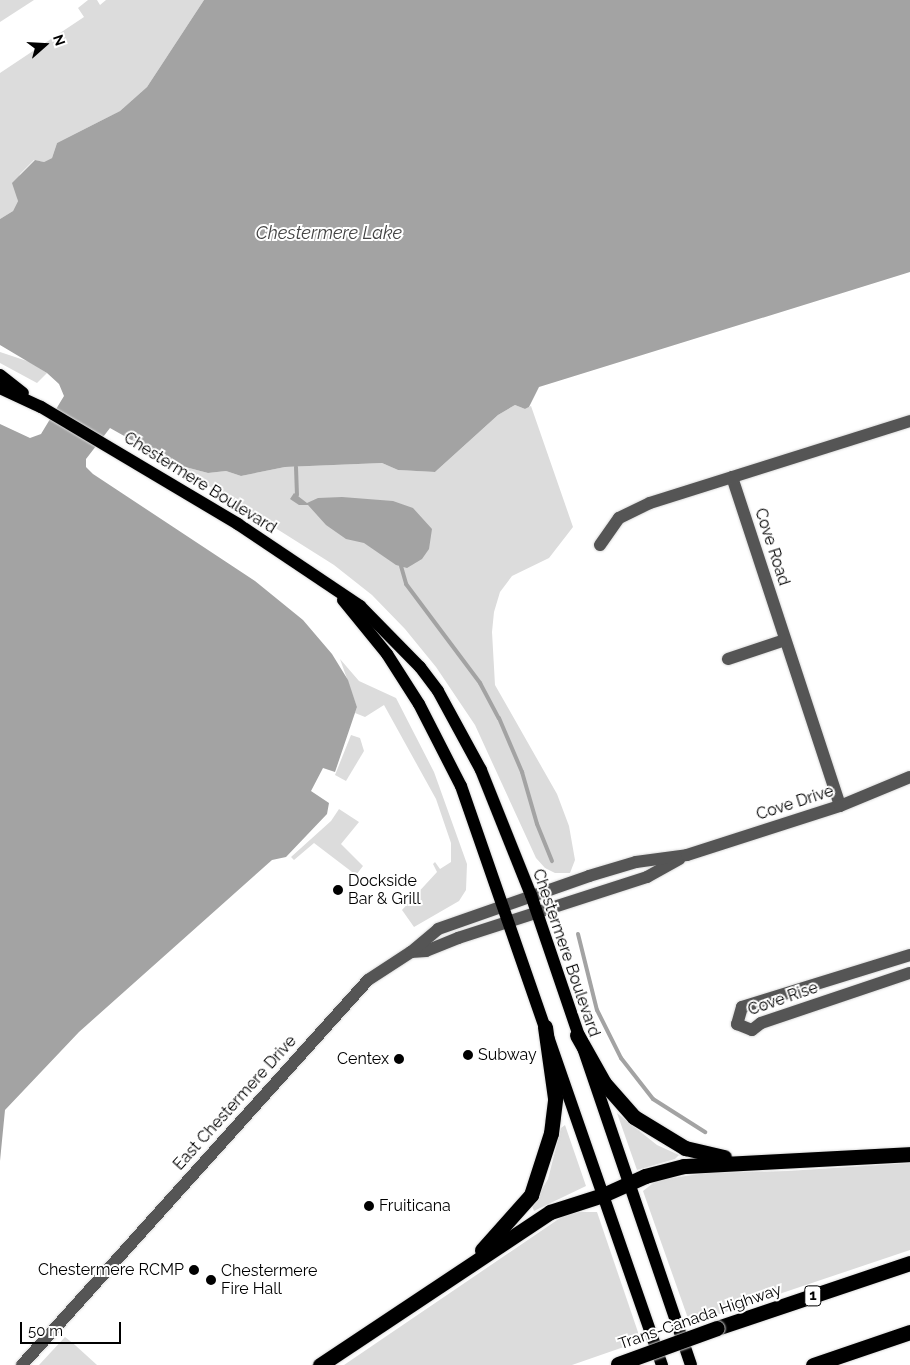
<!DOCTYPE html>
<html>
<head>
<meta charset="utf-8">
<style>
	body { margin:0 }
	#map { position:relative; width:910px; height:1365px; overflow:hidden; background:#fff; font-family:Raleway,sans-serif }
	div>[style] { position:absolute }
	.green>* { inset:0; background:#dcdcdc }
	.water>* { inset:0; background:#a3a3a3 }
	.stream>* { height:4px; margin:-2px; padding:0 2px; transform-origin:2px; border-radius:2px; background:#a3a3a3 }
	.roads { filter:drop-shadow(0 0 1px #dbdbdb) drop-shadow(0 0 1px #dbdbdb) }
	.minor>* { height:12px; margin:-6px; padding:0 6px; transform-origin:6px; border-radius:6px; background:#555 }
	.major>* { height:12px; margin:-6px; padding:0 6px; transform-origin:6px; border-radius:6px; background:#000 }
	.highway>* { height:15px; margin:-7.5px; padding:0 7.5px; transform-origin:7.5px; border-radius:7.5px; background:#000 }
	.bridges { filter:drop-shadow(0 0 1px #dbdbdb) drop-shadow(0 0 1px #dbdbdb) }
	.highway-bridge>* { height:15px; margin:-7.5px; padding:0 7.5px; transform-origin:7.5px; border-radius:7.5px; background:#000 }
	.dots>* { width:14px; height:14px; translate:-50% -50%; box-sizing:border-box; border:2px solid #fff; border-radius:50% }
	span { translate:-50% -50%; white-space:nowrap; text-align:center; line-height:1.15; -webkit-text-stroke:4px #fff; paint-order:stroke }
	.shield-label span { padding:1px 4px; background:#fff; border:1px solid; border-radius:4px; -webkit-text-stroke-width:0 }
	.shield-label { font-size:15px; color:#000; font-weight:700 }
	.street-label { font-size:16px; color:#000 }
	.poi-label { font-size:16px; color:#000 }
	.left { translate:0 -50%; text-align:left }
	.right { translate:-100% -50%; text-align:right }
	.water-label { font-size:18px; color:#444; font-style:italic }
	.north { position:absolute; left:20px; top:20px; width:50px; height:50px; -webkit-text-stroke:4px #fff; paint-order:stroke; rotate:71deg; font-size:14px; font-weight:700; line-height:20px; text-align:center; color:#000 }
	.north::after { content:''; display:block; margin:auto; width:18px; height:22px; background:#000; clip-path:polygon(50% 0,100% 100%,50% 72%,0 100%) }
	.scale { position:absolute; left:20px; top:1322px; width:101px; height:22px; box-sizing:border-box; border:2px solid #000; border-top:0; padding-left:6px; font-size:15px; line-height:18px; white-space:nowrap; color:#000; -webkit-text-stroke:4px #fff; paint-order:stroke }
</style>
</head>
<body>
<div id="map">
	<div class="green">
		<div style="clip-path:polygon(0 0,34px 0,0 22px)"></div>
		<div style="clip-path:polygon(88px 0,97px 0,100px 5px,106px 0,204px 0,147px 87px,120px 111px,57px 143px,52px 158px,44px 162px,34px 160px,20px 174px,16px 187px,18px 201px,13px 211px,0 219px,0 73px,84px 17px,78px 8px)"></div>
		<div style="clip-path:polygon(0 352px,30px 362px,47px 373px,37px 383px,0 363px)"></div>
		<div style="clip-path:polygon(515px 405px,525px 409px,531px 406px,573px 527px,549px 558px,512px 576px,500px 592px,494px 612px,492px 632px,495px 685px,557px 794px,569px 826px,575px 860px,570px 873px,555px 873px,545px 868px,536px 858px,475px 725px,436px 667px,405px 629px,372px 595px,334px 565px,174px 464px,208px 473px,226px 471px,241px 476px,285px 467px,382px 463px,398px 470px,435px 472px,498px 415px)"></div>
		<div style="clip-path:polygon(340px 659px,359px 681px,396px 698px,434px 772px,467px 864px,466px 890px,459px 901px,414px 927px,402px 910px,437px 872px,433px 864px,435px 862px,440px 869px,451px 862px,451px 843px,436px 799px,384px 705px,365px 717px,355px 713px,357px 707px)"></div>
		<div style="clip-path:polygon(351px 735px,360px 738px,364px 751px,346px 781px,335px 775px)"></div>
		<div style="clip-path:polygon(339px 809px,359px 822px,341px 844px,363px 866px,356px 875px,314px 843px,294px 860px,291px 857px,331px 821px)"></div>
		<div style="clip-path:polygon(617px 1113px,657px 1145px,679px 1155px,675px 1159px,637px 1170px)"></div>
		<div style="clip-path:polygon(565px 1125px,586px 1186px,534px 1211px,532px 1206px,548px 1179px,561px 1128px)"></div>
		<div style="clip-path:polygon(910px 1163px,910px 1250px,690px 1324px,643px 1191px,657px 1180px,707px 1173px,788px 1171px)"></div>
		<div style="clip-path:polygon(579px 1212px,597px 1212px,641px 1341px,572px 1365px,344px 1365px,563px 1216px)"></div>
		<div style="clip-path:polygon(65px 1337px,75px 1345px,97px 1365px,39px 1365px)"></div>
	</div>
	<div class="water">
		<div style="clip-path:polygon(204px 0,910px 0,910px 272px,539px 387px,529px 407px,525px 409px,515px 405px,498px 415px,435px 472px,398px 470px,382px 463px,285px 467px,241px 476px,226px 471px,208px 473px,174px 464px,110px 428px,86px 459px,86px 467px,93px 474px,255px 581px,303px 620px,332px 654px,348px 680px,357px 707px,335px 772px,323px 768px,311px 791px,329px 803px,327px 814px,286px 857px,272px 860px,79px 1032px,5px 1110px,0 1161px,0 424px,30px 438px,41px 434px,64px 396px,59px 384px,47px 373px,0 345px,0 219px,13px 211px,18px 201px,12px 183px,35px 160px,44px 162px,52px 158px,57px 143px,120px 111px,147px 87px)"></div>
		<div style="clip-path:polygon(294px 493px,307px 503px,318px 498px,342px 497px,393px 501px,413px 508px,432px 529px,429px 549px,422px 559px,407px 568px,396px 565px,364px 543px,346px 539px,326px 525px,308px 505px,299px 505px,290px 499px)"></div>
	</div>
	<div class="stream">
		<div style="left:296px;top:467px;width:28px;rotate:88deg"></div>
		<div style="left:401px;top:566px;width:19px;rotate:74deg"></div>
		<div style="left:406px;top:584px;width:124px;rotate:53.2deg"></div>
		<div style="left:480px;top:683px;width:40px;rotate:62deg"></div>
		<div style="left:499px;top:718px;width:59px;rotate:66.9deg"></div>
		<div style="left:522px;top:772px;width:54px;rotate:73.9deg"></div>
		<div style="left:537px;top:824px;width:40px;rotate:68deg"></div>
		<div style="left:578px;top:934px;width:78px;rotate:76deg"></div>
		<div style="left:597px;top:1010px;width:54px;rotate:63.4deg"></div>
		<div style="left:621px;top:1058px;width:52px;rotate:52deg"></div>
		<div style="left:653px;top:1099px;width:62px;rotate:32.4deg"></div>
	</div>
	<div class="roads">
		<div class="minor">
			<div style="left:732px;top:477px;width:346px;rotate:71.8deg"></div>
			<div style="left:600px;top:545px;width:33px;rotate:-55deg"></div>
			<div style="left:619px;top:518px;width:34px;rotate:-26deg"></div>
			<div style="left:650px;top:503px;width:273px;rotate:-17.5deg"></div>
			<div style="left:728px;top:659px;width:60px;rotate:-18.4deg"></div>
			<div style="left:411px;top:952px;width:15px;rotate:-4deg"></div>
			<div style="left:426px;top:951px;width:35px;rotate:-22deg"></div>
			<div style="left:458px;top:938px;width:199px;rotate:-17.9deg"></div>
			<div style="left:647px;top:877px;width:37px;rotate:-29deg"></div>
			<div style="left:910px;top:955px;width:176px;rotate:162.8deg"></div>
			<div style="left:742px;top:1007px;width:18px;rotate:106deg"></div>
			<div style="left:737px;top:1024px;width:16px;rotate:22deg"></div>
			<div style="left:752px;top:1030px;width:11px;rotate:-38deg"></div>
			<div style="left:761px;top:1023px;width:157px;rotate:-18.6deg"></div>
			<div style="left:22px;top:1365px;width:518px;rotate:-48.05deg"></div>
			<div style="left:368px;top:980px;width:51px;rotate:-33.1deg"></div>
			<div style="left:411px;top:952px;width:35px;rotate:-40deg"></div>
			<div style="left:438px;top:929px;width:160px;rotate:-19.3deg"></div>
			<div style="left:589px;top:876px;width:49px;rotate:-16.6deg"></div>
			<div style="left:636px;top:862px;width:51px;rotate:-7.8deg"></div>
			<div style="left:687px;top:855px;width:161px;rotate:-17.8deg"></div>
			<div style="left:840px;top:806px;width:76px;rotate:-22.5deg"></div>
		</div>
		<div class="major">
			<div style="left:0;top:375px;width:29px;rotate:38deg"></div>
			<div style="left:0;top:388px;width:45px;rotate:24.9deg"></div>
			<div style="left:41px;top:407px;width:229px;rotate:30.7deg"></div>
			<div style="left:238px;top:524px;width:147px;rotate:33.9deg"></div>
			<div style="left:360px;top:606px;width:86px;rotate:45.5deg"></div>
			<div style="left:420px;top:667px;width:30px;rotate:53deg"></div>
			<div style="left:438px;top:691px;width:90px;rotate:61.4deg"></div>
			<div style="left:481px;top:770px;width:135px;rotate:68.2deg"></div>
			<div style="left:531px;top:895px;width:496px;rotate:71.2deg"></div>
			<div style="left:343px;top:600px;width:70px;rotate:50.8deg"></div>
			<div style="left:387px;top:654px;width:59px;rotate:57.4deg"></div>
			<div style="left:419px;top:704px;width:92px;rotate:62.9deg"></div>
			<div style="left:461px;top:786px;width:613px;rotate:70.86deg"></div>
		</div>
		<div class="highway">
			<div style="left:577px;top:1035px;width:55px;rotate:60.6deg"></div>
			<div style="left:604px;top:1083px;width:45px;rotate:48.6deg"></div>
			<div style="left:634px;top:1117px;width:60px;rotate:31.3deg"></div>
			<div style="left:685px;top:1148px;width:40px;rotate:13deg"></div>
			<div style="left:482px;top:1250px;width:74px;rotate:-48.3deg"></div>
			<div style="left:531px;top:1195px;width:65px;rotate:-72.1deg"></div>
			<div style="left:551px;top:1133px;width:35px;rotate:-83deg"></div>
			<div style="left:555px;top:1098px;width:72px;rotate:-98deg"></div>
			<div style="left:717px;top:1328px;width:204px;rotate:-18.6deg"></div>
			<div style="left:320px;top:1365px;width:276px;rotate:-33.6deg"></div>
			<div style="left:550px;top:1212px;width:56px;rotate:-17.8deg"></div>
			<div style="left:603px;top:1195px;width:46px;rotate:-24.3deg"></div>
			<div style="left:645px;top:1176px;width:40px;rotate:-14.4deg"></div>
			<div style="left:684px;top:1166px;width:226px;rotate:-3deg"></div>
			<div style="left:813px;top:1365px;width:102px;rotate:-18.8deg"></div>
		</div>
	</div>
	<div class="bridges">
		<div class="highway-bridge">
			<div style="left:618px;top:1364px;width:105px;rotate:-20deg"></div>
		</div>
	</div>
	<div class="dots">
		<div style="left:338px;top:890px;background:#000"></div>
		<div style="left:468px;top:1055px;background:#000"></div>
		<div style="left:399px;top:1059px;background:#000"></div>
		<div style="left:369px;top:1206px;background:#000"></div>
		<div style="left:194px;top:1270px;background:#000"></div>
		<div style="left:211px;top:1280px;background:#000"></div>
	</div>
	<div class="shield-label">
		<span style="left:813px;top:1296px">1</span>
	</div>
	<div class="street-label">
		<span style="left:200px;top:483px;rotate:32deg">Chestermere Boulevard</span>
		<span style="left:772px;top:547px;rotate:72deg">Cove Road</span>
		<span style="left:795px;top:803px;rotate:-18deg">Cove Drive</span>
		<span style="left:566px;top:953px;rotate:71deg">Chestermere Boulevard</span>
		<span style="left:783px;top:999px;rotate:-19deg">Cove Rise</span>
		<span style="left:235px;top:1103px;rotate:-48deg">East Chestermere Drive</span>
		<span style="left:700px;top:1317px;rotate:-19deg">Trans-Canada Highway</span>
	</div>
	<div class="poi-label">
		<span class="left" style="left:348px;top:890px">Dockside<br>Bar &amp; Grill</span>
		<span class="left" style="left:478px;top:1055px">Subway</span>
		<span class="right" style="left:389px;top:1059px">Centex</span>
		<span class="left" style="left:379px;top:1206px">Fruiticana</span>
		<span class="right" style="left:184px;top:1270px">Chestermere RCMP</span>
		<span class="left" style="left:221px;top:1280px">Chestermere<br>Fire Hall</span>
	</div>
	<div class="water-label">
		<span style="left:329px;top:233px">Chestermere Lake</span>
	</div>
	<div class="north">N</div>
	<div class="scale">50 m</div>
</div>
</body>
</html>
